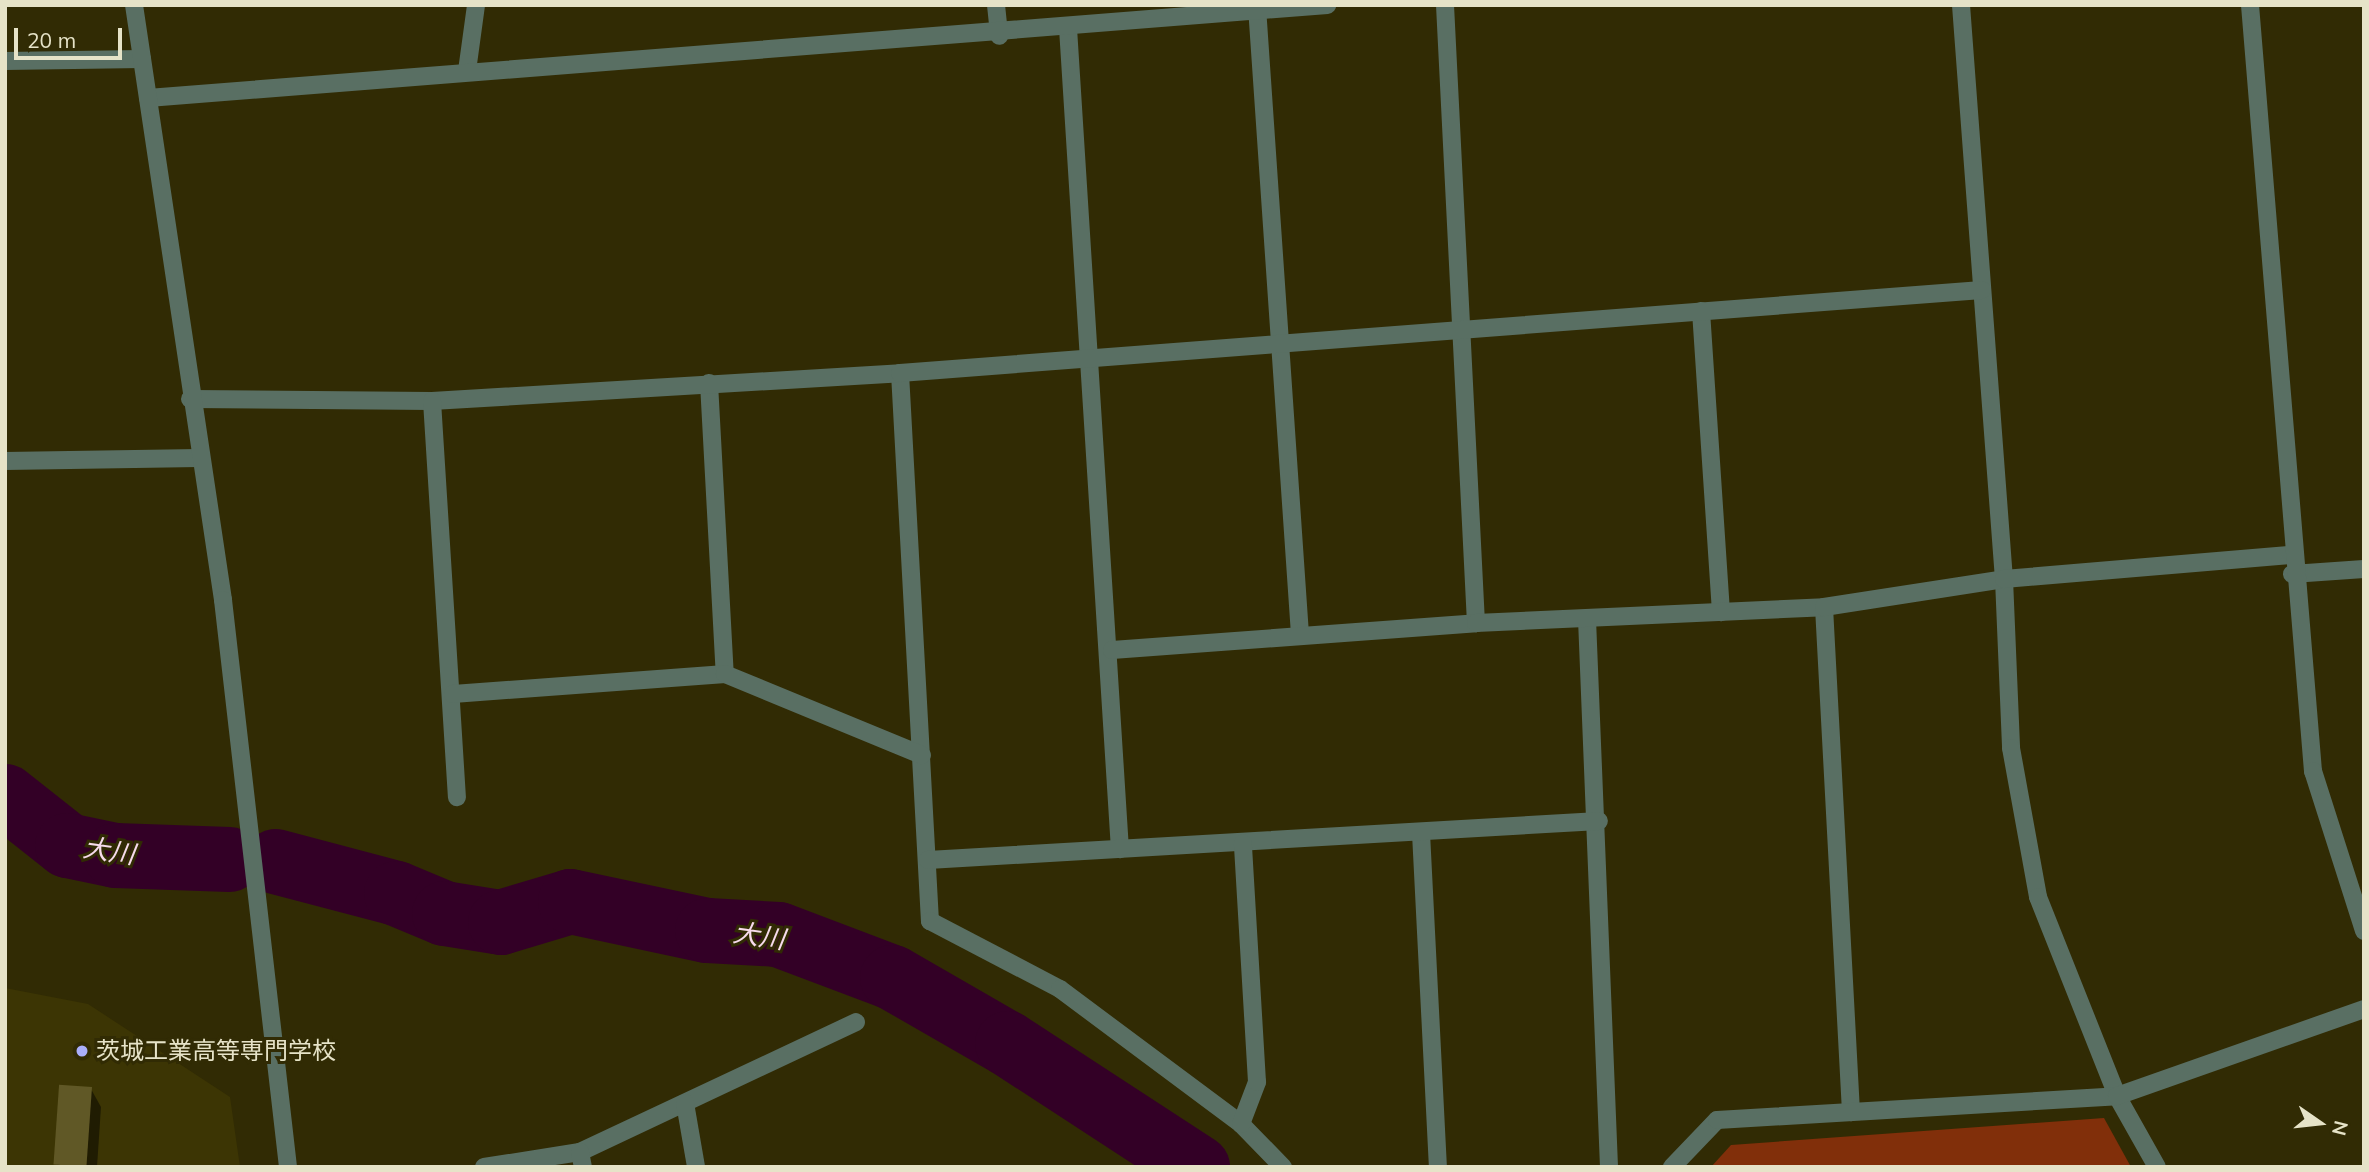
<!DOCTYPE html>
<html>
<head>
<meta charset="utf-8">
<style>
	body { margin:0 }
	#map { position:relative; width:2369px; height:1172px; overflow:hidden; background:#312b04; font-family:Mulish,"Noto Sans JP",sans-serif }
	div>[style] { position:absolute }
	.built>* { inset:0; background:#3c3504 }
	.green>* { inset:0; background:#812f0a }
	.shadow>* { inset:0; background:#0007 }
	.river>* { height:65px; margin:-32.5px; padding:0 32.5px; transform-origin:32.5px; border-radius:32.5px; background:#330026 }
	.building>* { inset:0; background:#605826; transform-origin:0 0 }
	.service>* { height:18px; margin:-9px; padding:0 9px; transform-origin:9px; border-radius:9px; background:#596f63 }
	.minor>* { height:18px; margin:-9px; padding:0 9px; transform-origin:9px; border-radius:9px; background:#596f63 }
	.tertiary>* { height:18px; margin:-9px; padding:0 9px; transform-origin:9px; border-radius:9px; background:#596f63 }
	.dots>* { width:19px; height:19px; translate:-50% -50%; box-sizing:border-box; border:4px solid #312b04; border-radius:50% }
	span { translate:-50% -50%; white-space:nowrap; text-align:center; line-height:1.15; -webkit-text-stroke:6px #312b04; paint-order:stroke }
	.poi-label { font-size:24px; color:#e6e3c8 }
	.left { translate:0 -50%; text-align:left }
	.water-label { font-size:26px; color:#f7dbec; font-style:italic }
	.frame { position:absolute; inset:0; border:7px solid #e6e3c8; pointer-events:none }
	.north { position:absolute; left:2285px; top:1088px; width:70px; height:70px; -webkit-text-stroke:5px #312b04; paint-order:stroke; rotate:104deg; font-size:19px; font-weight:700; line-height:28px; text-align:center; color:#e6e3c8 }
	.north::after { content:''; display:block; margin:auto; width:24px; height:32px; background:#e6e3c8; clip-path:polygon(50% 0,100% 100%,50% 72%,0 100%) }
	.scale { position:absolute; left:14px; top:28px; width:108px; height:32px; box-sizing:border-box; border:4px solid #e6e3c8; border-top:0; padding-left:9px; font-size:21px; line-height:24px; white-space:nowrap; color:#e6e3c8; -webkit-text-stroke:5px #312b04; paint-order:stroke }
</style>
</head>
<body>
<div id="map">
	<div class="built">
		<div style="clip-path:polygon(5px 988px,88px 1004px,230px 1097px,240px 1167px,5px 1167px)"></div>
	</div>
	<div class="green">
		<div style="clip-path:polygon(2104px 1118px,2131px 1167px,1711px 1167px,1731px 1145px)"></div>
	</div>
	<div class="shadow">
		<div style="clip-path:polygon(91px 1089px,101px 1107px,97px 1167px,56px 1167px)"></div>
	</div>
	<div class="river">
		<div style="left:5px;top:796px;width:79px;rotate:38.3deg"></div>
		<div style="left:67px;top:845px;width:49px;rotate:11.8deg"></div>
		<div style="left:115px;top:855px;width:114px;rotate:2deg"></div>
		<div style="left:275px;top:861px;width:125px;rotate:14.8deg"></div>
		<div style="left:396px;top:893px;width:52px;rotate:22.6deg"></div>
		<div style="left:444px;top:913px;width:57px;rotate:9.1deg"></div>
		<div style="left:500px;top:922px;width:73px;rotate:-16.7deg"></div>
		<div style="left:570px;top:901px;width:140px;rotate:12deg"></div>
		<div style="left:707px;top:930px;width:71px;rotate:3.2deg"></div>
		<div style="left:778px;top:934px;width:122px;rotate:20.7deg"></div>
		<div style="left:892px;top:977px;width:133px;rotate:29.9deg"></div>
		<div style="left:1007px;top:1043px;width:227px;rotate:33.1deg"></div>
	</div>
	<div class="building">
		<div style="left:92px;top:1087px;width:80px;height:33px;rotate:94deg"></div>
	</div>
	<div class="service">
		<div style="left:580px;top:1152px;width:305px;rotate:-25.2deg"></div>
	</div>
	<div class="minor">
		<div style="left:996px;top:5px;width:31px;rotate:84deg"></div>
		<div style="left:1445px;top:5px;width:619px;rotate:87.13deg"></div>
		<div style="left:1961px;top:5px;width:576px;rotate:85.72deg"></div>
		<div style="left:2004px;top:579px;width:169px;rotate:87.6deg"></div>
		<div style="left:2011px;top:748px;width:151px;rotate:79.7deg"></div>
		<div style="left:2038px;top:897px;width:214px;rotate:68.3deg"></div>
		<div style="left:2117px;top:1096px;width:81px;rotate:60.6deg"></div>
		<div style="left:1257px;top:7px;width:629px;rotate:86.08deg"></div>
		<div style="left:1068px;top:28px;width:823px;rotate:86.38deg"></div>
		<div style="left:5px;top:61px;width:137px;rotate:-0.8deg"></div>
		<div style="left:467px;top:71px;width:67px;rotate:-82.2deg"></div>
		<div style="left:148px;top:98px;width:1183px;rotate:-4.51deg"></div>
		<div style="left:1701px;top:311px;width:302px;rotate:86.2deg"></div>
		<div style="left:900px;top:373px;width:549px;rotate:86.87deg"></div>
		<div style="left:930px;top:921px;width:147px;rotate:27.6deg"></div>
		<div style="left:1060px;top:989px;width:226px;rotate:36.7deg"></div>
		<div style="left:1241px;top:1124px;width:60px;rotate:45.7deg"></div>
		<div style="left:709px;top:383px;width:291px;rotate:86.9deg"></div>
		<div style="left:190px;top:399px;width:242px;rotate:0.5deg"></div>
		<div style="left:432px;top:401px;width:469px;rotate:-3.4deg"></div>
		<div style="left:900px;top:373px;width:1085px;rotate:-4.39deg"></div>
		<div style="left:432px;top:401px;width:397px;rotate:86.4deg"></div>
		<div style="left:5px;top:461px;width:194px;rotate:-0.9deg"></div>
		<div style="left:2292px;top:574px;width:72px;rotate:-4deg"></div>
		<div style="left:1824px;top:607px;width:506px;rotate:86.94deg"></div>
		<div style="left:1587px;top:619px;width:548px;rotate:87.7deg"></div>
		<div style="left:1112px;top:650px;width:365px;rotate:-4.2deg"></div>
		<div style="left:1476px;top:623px;width:348px;rotate:-2.6deg"></div>
		<div style="left:1824px;top:607px;width:182px;rotate:-8.8deg"></div>
		<div style="left:2004px;top:579px;width:289px;rotate:-4.8deg"></div>
		<div style="left:453px;top:694px;width:273px;rotate:-4.2deg"></div>
		<div style="left:725px;top:674px;width:213px;rotate:22.4deg"></div>
		<div style="left:1421px;top:833px;width:334px;rotate:87.1deg"></div>
		<div style="left:928px;top:860px;width:672px;rotate:-3.33deg"></div>
		<div style="left:685px;top:1103px;width:65px;rotate:80.2deg"></div>
		<div style="left:1241px;top:1124px;width:45px;rotate:-69.1deg"></div>
		<div style="left:1257px;top:1082px;width:239px;rotate:-93.4deg"></div>
		<div style="left:484px;top:1167px;width:97px;rotate:-8.9deg"></div>
		<div style="left:580px;top:1152px;width:15px;rotate:79deg"></div>
		<div style="left:1672px;top:1167px;width:65px;rotate:-46.2deg"></div>
		<div style="left:1717px;top:1120px;width:401px;rotate:-3.4deg"></div>
		<div style="left:2117px;top:1096px;width:262px;rotate:-19.4deg"></div>
	</div>
	<div class="tertiary">
		<div style="left:134px;top:5px;width:602px;rotate:81.49deg"></div>
		<div style="left:223px;top:600px;width:571px;rotate:83.46deg"></div>
		<div style="left:2250px;top:5px;width:769px;rotate:85.3deg"></div>
		<div style="left:2313px;top:771px;width:168px;rotate:72.3deg"></div>
	</div>
	<div class="dots">
		<div style="left:82px;top:1051px;background:#aaaffb"></div>
	</div>
	<div class="poi-label">
		<span class="left" style="left:96px;top:1051px">茨城工業高等専門学校</span>
	</div>
	<div class="water-label">
		<span style="left:109px;top:851px;rotate:8deg">大川</span>
		<span style="left:759px;top:936px;rotate:8deg">大川</span>
	</div>
	<div class="frame"></div>
	<div class="north">N</div>
	<div class="scale">20 m</div>
</div>
</body>
</html>
